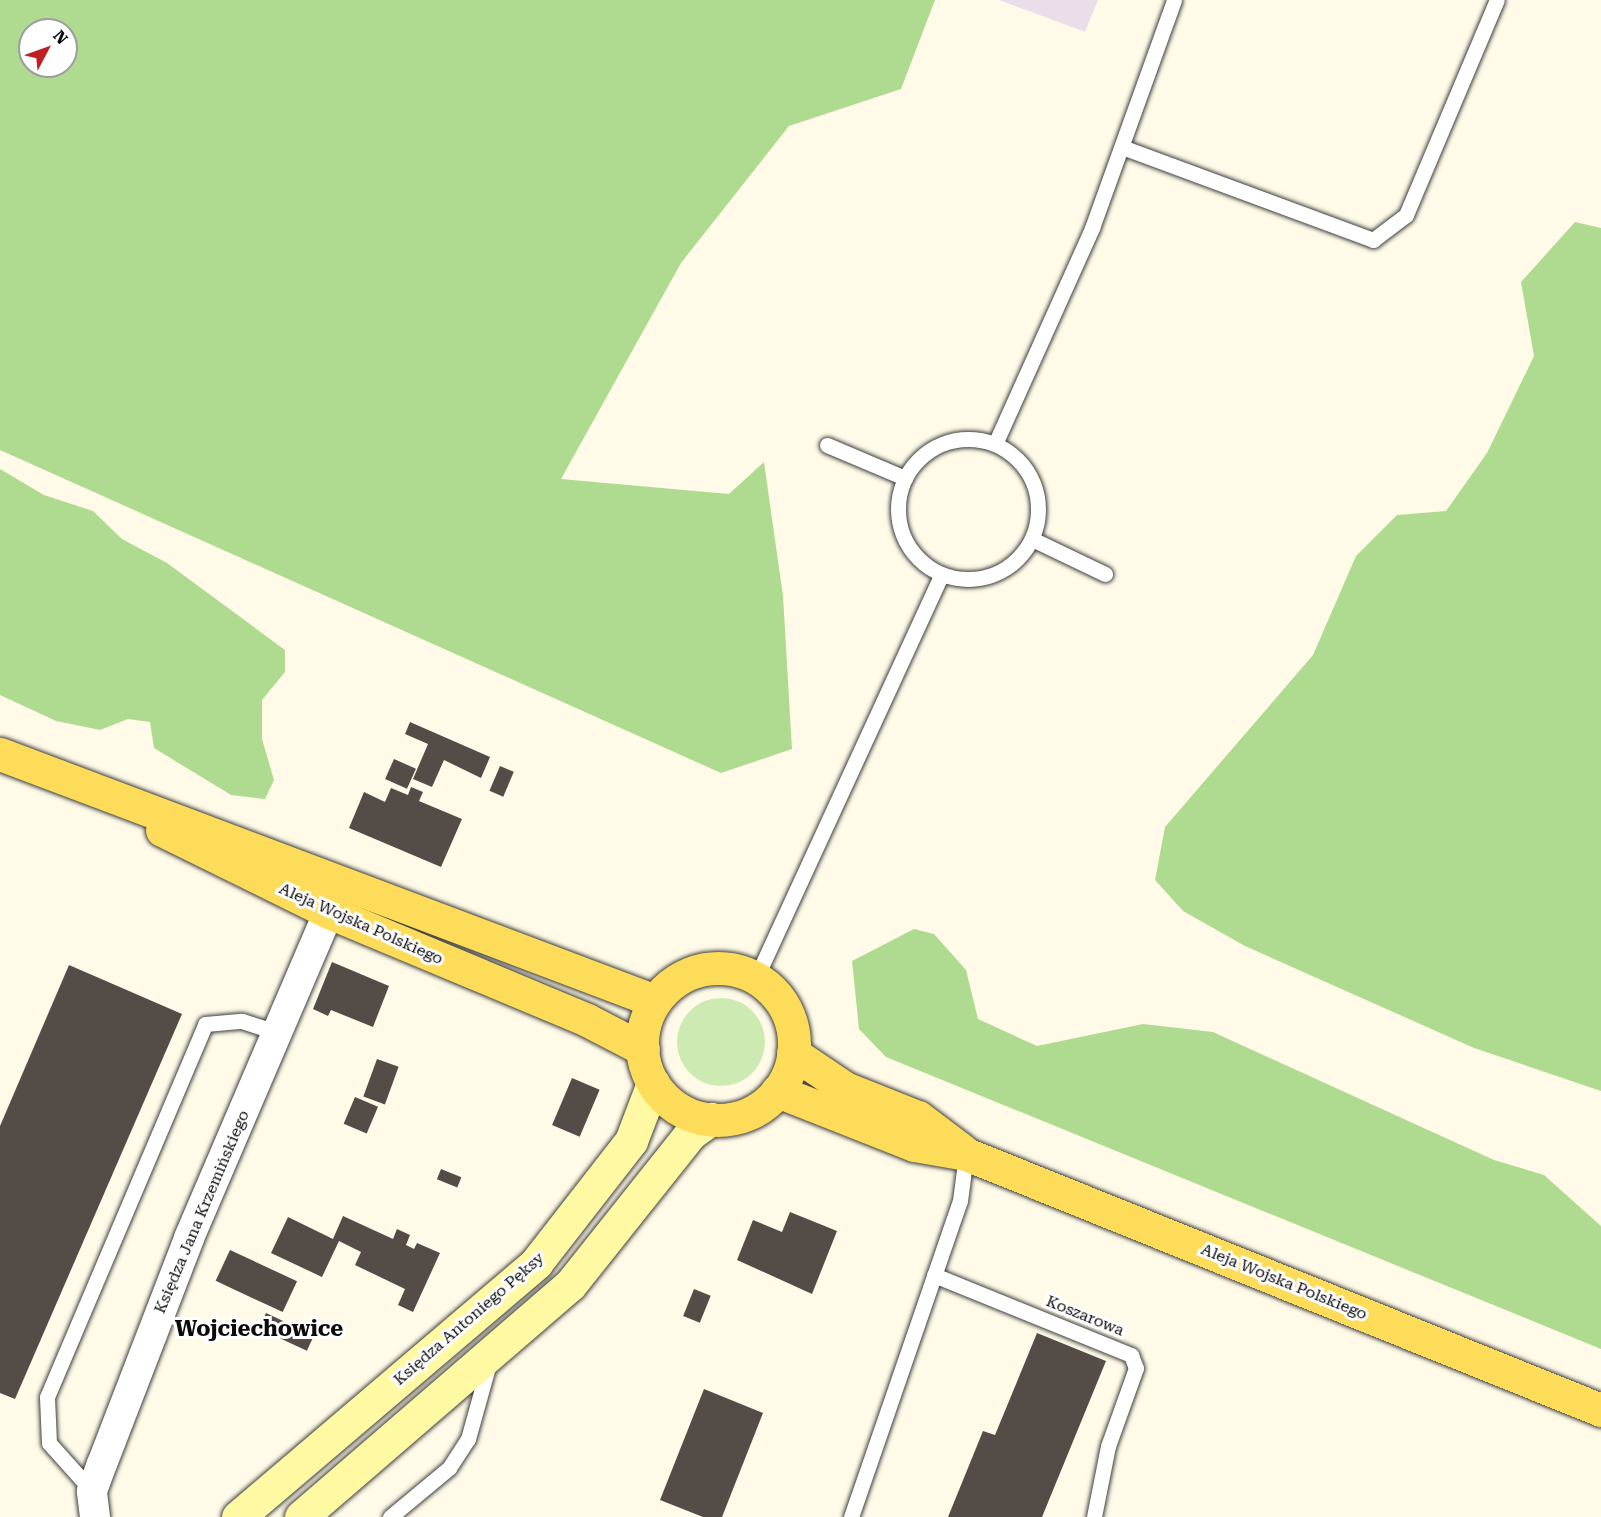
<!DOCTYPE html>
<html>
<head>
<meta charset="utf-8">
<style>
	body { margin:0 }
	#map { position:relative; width:1601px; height:1517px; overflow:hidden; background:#fffbe8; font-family:"Roboto Serif",serif }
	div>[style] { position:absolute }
	.industrial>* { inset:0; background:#eadeea }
	.green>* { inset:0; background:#cceab1 }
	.round { border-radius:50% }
	.forest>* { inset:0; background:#afdb90 }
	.building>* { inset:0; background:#534c47; transform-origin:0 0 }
	.roads { filter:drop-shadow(0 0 2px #3e3e3e) drop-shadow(0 0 2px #3e3e3e) }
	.lane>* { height:15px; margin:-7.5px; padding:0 7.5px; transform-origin:7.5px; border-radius:7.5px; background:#fff }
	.lane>.ring { margin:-7.5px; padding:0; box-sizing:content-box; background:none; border:15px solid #fff; border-radius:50% }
	.street>* { height:30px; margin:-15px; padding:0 15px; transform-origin:15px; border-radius:15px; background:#fff }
	.secondary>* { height:33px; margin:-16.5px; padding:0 16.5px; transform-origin:16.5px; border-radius:16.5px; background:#fff9a3 }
	.primary>* { height:33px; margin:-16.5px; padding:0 16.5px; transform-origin:16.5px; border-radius:16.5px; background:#fddc5a }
	.primary>.ring { margin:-16.5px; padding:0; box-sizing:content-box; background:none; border:33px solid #fddc5a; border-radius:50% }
	span { translate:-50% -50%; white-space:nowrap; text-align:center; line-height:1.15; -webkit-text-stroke:6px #fff; paint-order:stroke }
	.street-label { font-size:16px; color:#0b0b0b }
	.district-label { font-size:22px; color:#0b0b0b; font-weight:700 }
	.north { position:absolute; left:18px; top:18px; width:60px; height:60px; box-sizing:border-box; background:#fff; border:2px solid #9d9d9d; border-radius:50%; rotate:49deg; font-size:16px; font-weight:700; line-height:24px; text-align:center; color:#0b0b0b }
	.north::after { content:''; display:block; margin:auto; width:21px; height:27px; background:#be1f20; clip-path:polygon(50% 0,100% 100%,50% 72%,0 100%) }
</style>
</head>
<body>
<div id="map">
	<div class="industrial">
		<div style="clip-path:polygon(999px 0,1098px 0,1085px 32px)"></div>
	</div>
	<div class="green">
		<div class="round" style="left:677px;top:998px;width:88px;height:88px"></div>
	</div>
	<div class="forest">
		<div style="clip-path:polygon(evenodd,0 0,935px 0,901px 89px,789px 126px,681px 263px,561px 479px,729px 494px,764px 462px,783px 596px,792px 749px,721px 773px,0 450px,0 0,30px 30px,66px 30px,66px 66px,30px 66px,30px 30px)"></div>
		<div style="clip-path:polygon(1575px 222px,1601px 228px,1601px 1091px,1474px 1048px,1245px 946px,1183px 911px,1155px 880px,1165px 827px,1313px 655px,1356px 556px,1397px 515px,1446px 511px,1487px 453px,1534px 356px,1521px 282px)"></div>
		<div style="clip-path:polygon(0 469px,44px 495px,93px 511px,122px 539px,167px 563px,285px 650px,285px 672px,262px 700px,262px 739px,274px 780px,265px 799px,231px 795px,154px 748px,150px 722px,128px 719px,100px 730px,56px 721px,0 695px)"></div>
		<div style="clip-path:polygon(914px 929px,934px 934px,966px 970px,978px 1019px,1037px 1046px,1143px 1024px,1213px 1032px,1494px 1160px,1544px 1175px,1601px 1226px,1601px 1349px,886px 1057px,859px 1029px,852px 961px)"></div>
	</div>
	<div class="building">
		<div style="clip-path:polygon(410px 722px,490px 757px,481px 778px,444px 760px,432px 787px,413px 779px,428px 744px,405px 734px)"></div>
		<div style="left:394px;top:759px;width:24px;height:22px;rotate:24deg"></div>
		<div style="left:500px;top:766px;width:15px;height:27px;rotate:23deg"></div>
		<div style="clip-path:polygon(411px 787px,423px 792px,419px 801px,462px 819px,441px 867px,349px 828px,364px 792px,385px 802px,391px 788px,408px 795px)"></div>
		<div style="clip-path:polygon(332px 962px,389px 986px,373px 1027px,331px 1010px,328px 1016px,313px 1009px)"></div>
		<div style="clip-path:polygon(69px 965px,182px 1014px,15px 1399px,0 1393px,0 1126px)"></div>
		<div style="left:377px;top:1059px;width:23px;height:40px;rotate:20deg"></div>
		<div style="left:572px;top:1078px;width:30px;height:51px;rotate:23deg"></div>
		<div style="left:355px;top:1097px;width:25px;height:29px;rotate:23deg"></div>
		<div style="left:441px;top:1169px;width:22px;height:11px;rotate:22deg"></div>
		<div style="clip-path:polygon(790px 1212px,837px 1231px,812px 1294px,737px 1260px,753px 1220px,782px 1232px)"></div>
		<div style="clip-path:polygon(343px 1216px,393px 1239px,397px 1229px,410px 1235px,406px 1245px,414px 1249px,417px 1243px,440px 1253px,413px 1312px,398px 1305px,405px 1289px,355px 1265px,361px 1252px,339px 1241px,322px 1277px,271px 1253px,288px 1217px,333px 1239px)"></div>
		<div style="left:230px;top:1250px;width:74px;height:34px;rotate:25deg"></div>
		<div style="left:694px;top:1289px;width:18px;height:29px;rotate:22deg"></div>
		<div style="left:266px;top:1313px;width:53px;height:17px;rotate:25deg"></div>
		<div style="clip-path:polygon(1037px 1333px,1106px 1361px,1042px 1517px,948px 1517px,983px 1431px,995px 1435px)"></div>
		<div style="clip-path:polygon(704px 1389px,763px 1413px,722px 1517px,703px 1517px,660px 1500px)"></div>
	</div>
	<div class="roads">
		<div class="lane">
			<div style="left:1122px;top:147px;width:268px;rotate:20.3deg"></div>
			<div style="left:1373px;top:240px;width:41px;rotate:-37.1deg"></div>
			<div style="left:1406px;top:215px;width:233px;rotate:-67.1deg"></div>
			<div class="ring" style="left:898px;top:439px;width:125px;height:125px"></div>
			<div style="left:995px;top:444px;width:237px;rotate:-65.8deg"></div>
			<div style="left:1092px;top:228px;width:242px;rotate:-70.2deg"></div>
			<div style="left:827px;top:445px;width:85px;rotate:22.9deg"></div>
			<div style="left:1032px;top:539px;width:81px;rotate:25.6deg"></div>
			<div style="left:756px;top:978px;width:443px;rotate:-65.3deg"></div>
			<div style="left:934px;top:1275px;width:213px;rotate:22.1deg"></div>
			<div style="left:1131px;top:1355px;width:14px;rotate:69deg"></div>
			<div style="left:1136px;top:1368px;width:83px;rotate:109.7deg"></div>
			<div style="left:1108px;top:1446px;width:72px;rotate:101.2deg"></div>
			<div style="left:92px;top:1491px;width:64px;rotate:-131.9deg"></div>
			<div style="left:49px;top:1443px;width:46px;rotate:-92.5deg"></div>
			<div style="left:47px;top:1397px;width:405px;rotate:-67deg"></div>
			<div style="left:205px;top:1024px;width:37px;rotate:-5deg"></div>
			<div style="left:242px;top:1021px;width:38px;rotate:18deg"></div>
			<div style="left:390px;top:1517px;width:77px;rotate:-39.7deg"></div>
			<div style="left:449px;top:1468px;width:35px;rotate:-57deg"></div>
			<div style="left:468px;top:1439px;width:75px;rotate:-74.5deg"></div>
			<div style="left:851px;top:1517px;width:334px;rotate:-71deg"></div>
			<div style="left:960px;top:1201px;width:47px;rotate:-82.7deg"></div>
		</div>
		<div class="street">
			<div style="left:95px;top:1517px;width:26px;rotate:-97deg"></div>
			<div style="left:92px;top:1491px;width:29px;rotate:-70deg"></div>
			<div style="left:102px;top:1464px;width:242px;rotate:-68.9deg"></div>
			<div style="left:189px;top:1238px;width:355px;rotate:-66.8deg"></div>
		</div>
		<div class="secondary">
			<div style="left:238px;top:1517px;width:392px;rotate:-40.4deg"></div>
			<div style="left:536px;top:1263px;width:155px;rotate:-52.1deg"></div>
			<div style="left:631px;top:1141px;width:62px;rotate:-69.2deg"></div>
			<div style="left:301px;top:1517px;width:355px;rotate:-40.8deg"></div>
			<div style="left:570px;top:1285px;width:193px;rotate:-51.5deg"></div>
			<div style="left:690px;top:1134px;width:26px;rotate:-36deg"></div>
		</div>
		<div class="primary">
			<div style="left:0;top:754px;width:700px;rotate:20.66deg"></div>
			<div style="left:162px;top:830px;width:186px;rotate:26.2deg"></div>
			<div style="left:329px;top:912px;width:280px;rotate:22.7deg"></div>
			<div style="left:587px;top:1020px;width:63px;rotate:27.4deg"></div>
			<div class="ring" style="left:642px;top:968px;width:119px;height:119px"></div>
			<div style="left:793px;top:1053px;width:63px;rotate:33.9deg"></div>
			<div style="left:845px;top:1088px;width:79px;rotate:21.7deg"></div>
			<div style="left:918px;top:1117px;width:56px;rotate:37.1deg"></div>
			<div style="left:777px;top:1091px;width:147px;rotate:21.5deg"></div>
			<div style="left:914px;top:1145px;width:53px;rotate:9.8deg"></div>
			<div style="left:966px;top:1154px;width:685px;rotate:21.96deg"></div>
		</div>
	</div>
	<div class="street-label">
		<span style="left:361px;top:924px;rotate:24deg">Aleja Wojska Polskiego</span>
		<span style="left:202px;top:1212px;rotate:-67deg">Księdza Jana Krzemińskiego</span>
		<span style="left:1284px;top:1282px;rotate:22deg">Aleja Wojska Polskiego</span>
		<span style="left:1085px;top:1316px;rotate:22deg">Koszarowa</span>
		<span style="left:469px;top:1319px;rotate:-41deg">Księdza Antoniego Pęksy</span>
	</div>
	<div class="district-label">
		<span style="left:259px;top:1329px">Wojciechowice</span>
	</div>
	<div class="north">N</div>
</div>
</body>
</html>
